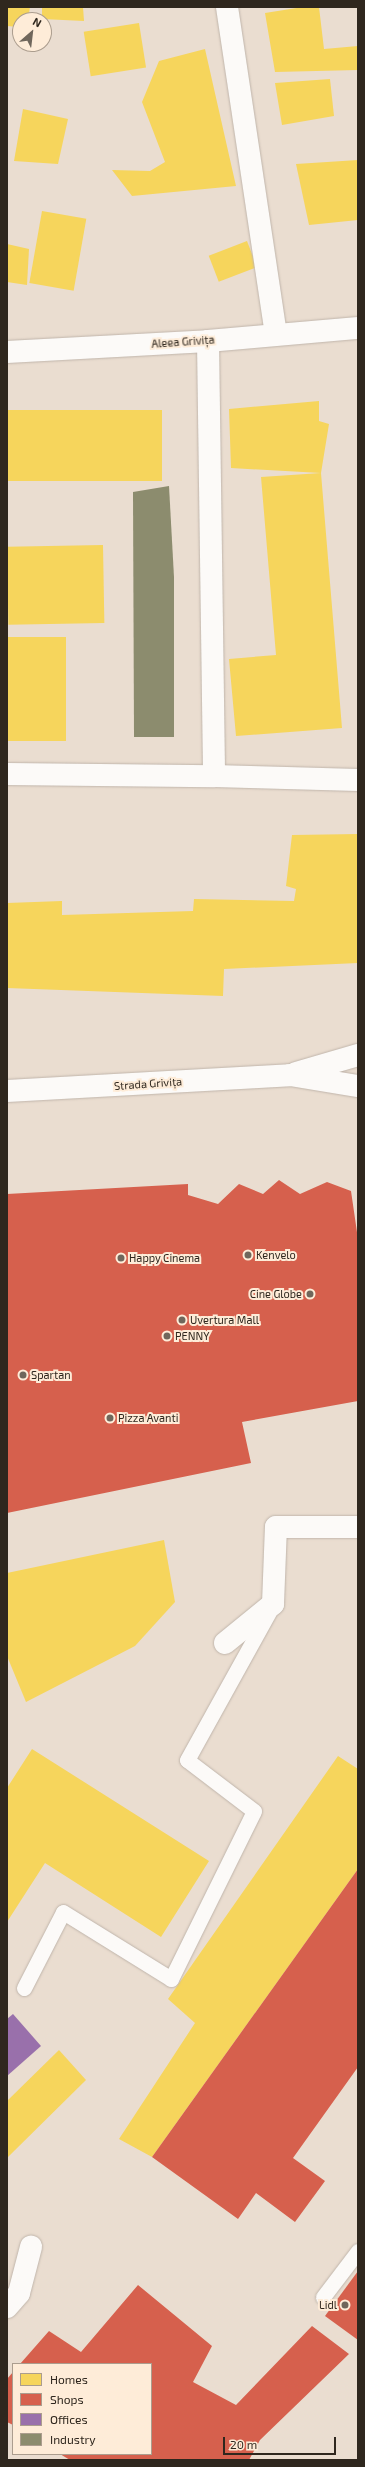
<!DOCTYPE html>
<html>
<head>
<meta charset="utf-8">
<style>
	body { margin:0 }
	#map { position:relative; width:365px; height:2467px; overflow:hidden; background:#eaddd0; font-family:"Exo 2",sans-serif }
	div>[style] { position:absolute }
	.homes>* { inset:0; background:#f6d55c; transform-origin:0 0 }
	.shops>* { inset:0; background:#d6604d }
	.offices>* { inset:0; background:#9970ab }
	.industry>* { inset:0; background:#8c8c6e }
	.roads { filter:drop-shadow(0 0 1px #c0b5ab) drop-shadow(0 0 1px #c0b5ab) }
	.service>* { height:15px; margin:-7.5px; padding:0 7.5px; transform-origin:7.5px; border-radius:7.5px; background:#fcfaf8 }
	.minor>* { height:22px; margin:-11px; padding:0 11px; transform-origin:11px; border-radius:11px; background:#fcfaf8 }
	.secondary>* { height:22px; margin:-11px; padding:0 11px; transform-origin:11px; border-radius:11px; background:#fcfaf8 }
	.dots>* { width:11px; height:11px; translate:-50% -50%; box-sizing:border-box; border:2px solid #feecd8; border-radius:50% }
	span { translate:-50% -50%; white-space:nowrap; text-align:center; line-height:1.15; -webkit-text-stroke:4px #feecd8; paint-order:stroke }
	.street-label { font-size:11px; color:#2f271e }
	.poi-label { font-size:11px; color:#2f271e }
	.left { translate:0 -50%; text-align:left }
	.right { translate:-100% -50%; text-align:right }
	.frame { position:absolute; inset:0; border:8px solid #2f271e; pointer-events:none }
	.legend { position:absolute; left:12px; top:2363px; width:140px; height:92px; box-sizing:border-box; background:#feecd8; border:1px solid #ab9d8e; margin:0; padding:5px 7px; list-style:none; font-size:12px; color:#2f271e }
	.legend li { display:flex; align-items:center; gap:8px; height:20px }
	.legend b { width:20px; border:1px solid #ab9d8e }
	.north { position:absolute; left:12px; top:12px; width:40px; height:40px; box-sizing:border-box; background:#feecd8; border:1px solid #ab9d8e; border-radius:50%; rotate:28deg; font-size:11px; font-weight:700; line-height:16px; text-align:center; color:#2f271e }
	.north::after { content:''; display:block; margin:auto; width:14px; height:18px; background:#70675c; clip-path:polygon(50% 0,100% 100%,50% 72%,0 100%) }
	.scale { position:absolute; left:223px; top:2437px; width:113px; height:18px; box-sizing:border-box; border:2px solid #2f271e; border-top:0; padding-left:5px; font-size:12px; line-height:14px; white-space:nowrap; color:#2f271e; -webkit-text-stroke:3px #feecd8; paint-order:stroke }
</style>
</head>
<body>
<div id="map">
	<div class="homes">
		<div style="clip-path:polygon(7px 7px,30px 7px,28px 20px,20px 20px,20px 27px,7px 26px)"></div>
		<div style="clip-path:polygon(42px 7px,83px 7px,84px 21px,42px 19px)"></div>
		<div style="clip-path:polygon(303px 7px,319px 7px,324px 49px,358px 46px,358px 70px,275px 72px,265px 13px)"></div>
		<div style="left:139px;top:23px;width:45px;height:56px;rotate:81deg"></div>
		<div style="clip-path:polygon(205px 49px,236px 186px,132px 196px,112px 170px,150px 171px,165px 162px,142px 102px,159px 61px)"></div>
		<div style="clip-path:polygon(330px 79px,334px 116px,282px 125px,275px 83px)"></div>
		<div style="clip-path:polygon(23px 109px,68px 119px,58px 164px,14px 161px)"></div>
		<div style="clip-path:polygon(358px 160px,358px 220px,309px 225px,296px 164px)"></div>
		<div style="left:42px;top:211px;width:45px;height:73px;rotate:10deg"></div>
		<div style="left:247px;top:241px;width:28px;height:41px;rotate:69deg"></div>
		<div style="clip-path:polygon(7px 244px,29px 249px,27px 285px,7px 282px)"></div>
		<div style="clip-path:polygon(319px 401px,319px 421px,329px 424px,321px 473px,231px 468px,229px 409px)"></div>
		<div style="left:162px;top:410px;width:71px;height:155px;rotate:90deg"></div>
		<div style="clip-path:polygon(321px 473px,342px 728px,236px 736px,229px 659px,276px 655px,261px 477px)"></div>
		<div style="left:103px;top:545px;width:78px;height:96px;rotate:89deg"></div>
		<div style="left:7px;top:637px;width:59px;height:104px"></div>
		<div style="clip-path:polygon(358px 834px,358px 963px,224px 969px,223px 996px,7px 988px,7px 903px,62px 901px,62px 915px,193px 911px,194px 899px,294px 901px,296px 889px,286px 886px,292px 835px)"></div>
		<div style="clip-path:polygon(164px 1540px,175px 1602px,135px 1646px,26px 1702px,7px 1656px,7px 1573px)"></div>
		<div style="clip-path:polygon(32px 1749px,209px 1861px,161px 1937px,45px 1863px,7px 1922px,7px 1788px)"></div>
		<div style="clip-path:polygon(338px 1756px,358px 1769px,358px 1869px,152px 2157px,119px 2139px,195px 2023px,168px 1999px)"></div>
		<div style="clip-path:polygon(59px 2050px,86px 2080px,7px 2158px,7px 2101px)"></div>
	</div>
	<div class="shops">
		<div style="clip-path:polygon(279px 1180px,300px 1194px,327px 1182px,351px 1191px,358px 1239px,358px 1401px,242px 1422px,251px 1463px,7px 1513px,7px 1194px,188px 1184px,188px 1195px,218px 1204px,239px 1184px,263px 1194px)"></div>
		<div style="clip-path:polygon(358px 1869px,358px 2067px,293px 2158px,325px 2181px,295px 2222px,256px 2193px,238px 2219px,152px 2157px)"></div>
		<div style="clip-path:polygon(358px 2271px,358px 2340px,325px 2316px)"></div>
		<div style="clip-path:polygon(138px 2285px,212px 2346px,193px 2382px,236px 2405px,312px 2326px,349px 2354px,260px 2440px,249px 2460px,70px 2460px,60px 2454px,151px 2454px,151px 2364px,20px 2364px,49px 2331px,81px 2352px)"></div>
		<div style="clip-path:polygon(13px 2372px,13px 2425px,7px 2422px,7px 2379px)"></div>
	</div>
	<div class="offices">
		<div style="clip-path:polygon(13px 2014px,41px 2046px,7px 2076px,7px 2019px)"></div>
	</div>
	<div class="industry">
		<div style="clip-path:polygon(169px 486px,174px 577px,174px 737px,134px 737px,133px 492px)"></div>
	</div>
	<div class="roads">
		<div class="service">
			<div style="left:24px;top:1988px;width:85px;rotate:-62.8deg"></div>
			<div style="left:63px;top:1912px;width:127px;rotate:31.8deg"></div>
			<div style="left:171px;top:1979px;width:187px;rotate:-63.7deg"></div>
			<div style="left:254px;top:1811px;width:84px;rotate:-142.7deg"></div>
			<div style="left:187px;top:1760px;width:169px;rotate:-61deg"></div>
			<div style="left:323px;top:2297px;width:58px;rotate:-52.7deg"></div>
		</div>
		<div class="minor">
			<div style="left:227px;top:7px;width:331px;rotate:81.5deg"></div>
			<div style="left:208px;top:341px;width:435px;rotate:89.2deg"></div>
			<div style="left:214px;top:776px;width:144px;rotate:1.6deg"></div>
			<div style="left:7px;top:352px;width:201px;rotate:-3.1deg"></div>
			<div style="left:208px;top:341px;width:151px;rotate:-5deg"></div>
			<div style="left:7px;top:774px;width:207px;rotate:0.6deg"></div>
			<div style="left:225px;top:1643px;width:62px;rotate:-39.1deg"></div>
			<div style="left:273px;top:1604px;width:77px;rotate:-87.8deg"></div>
			<div style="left:276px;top:1527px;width:82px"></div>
			<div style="left:7px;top:2307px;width:18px;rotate:-49deg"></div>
			<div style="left:19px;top:2293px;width:48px;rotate:-75.4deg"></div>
		</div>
		<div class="secondary">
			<div style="left:296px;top:1073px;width:65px;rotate:-16.2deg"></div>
			<div style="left:7px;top:1091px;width:283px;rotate:-3.2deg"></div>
			<div style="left:290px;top:1075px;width:69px;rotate:9.2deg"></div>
		</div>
	</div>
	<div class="dots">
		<div style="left:248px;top:1255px;background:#70675c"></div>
		<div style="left:121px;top:1258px;background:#70675c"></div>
		<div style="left:310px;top:1294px;background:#70675c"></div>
		<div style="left:182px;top:1320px;background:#70675c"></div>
		<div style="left:167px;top:1336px;background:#70675c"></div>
		<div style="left:23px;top:1375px;background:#70675c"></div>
		<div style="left:110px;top:1418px;background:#70675c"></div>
		<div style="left:345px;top:2305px;background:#70675c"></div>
	</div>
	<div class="street-label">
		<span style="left:183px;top:342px;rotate:-4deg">Aleea Grivița</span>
		<span style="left:148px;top:1084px;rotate:-4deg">Strada Grivița</span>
	</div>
	<div class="poi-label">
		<span class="left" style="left:256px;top:1255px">Kenvelo</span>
		<span class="left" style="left:129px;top:1258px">Happy Cinema</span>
		<span class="right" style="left:302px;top:1294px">Cine Globe</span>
		<span class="left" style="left:190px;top:1320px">Uvertura Mall</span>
		<span class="left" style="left:175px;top:1336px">PENNY</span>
		<span class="left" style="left:31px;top:1375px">Spartan</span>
		<span class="left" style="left:118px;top:1418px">Pizza Avanti</span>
		<span class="right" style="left:337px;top:2305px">Lidl</span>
	</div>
	<div class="frame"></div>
	<ul class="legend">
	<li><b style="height:11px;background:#f6d55c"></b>Homes</li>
	<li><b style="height:11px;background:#d6604d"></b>Shops</li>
	<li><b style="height:11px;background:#9970ab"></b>Offices</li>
	<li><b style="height:11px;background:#8c8c6e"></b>Industry</li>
	</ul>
	<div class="north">N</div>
	<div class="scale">20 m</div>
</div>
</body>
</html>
